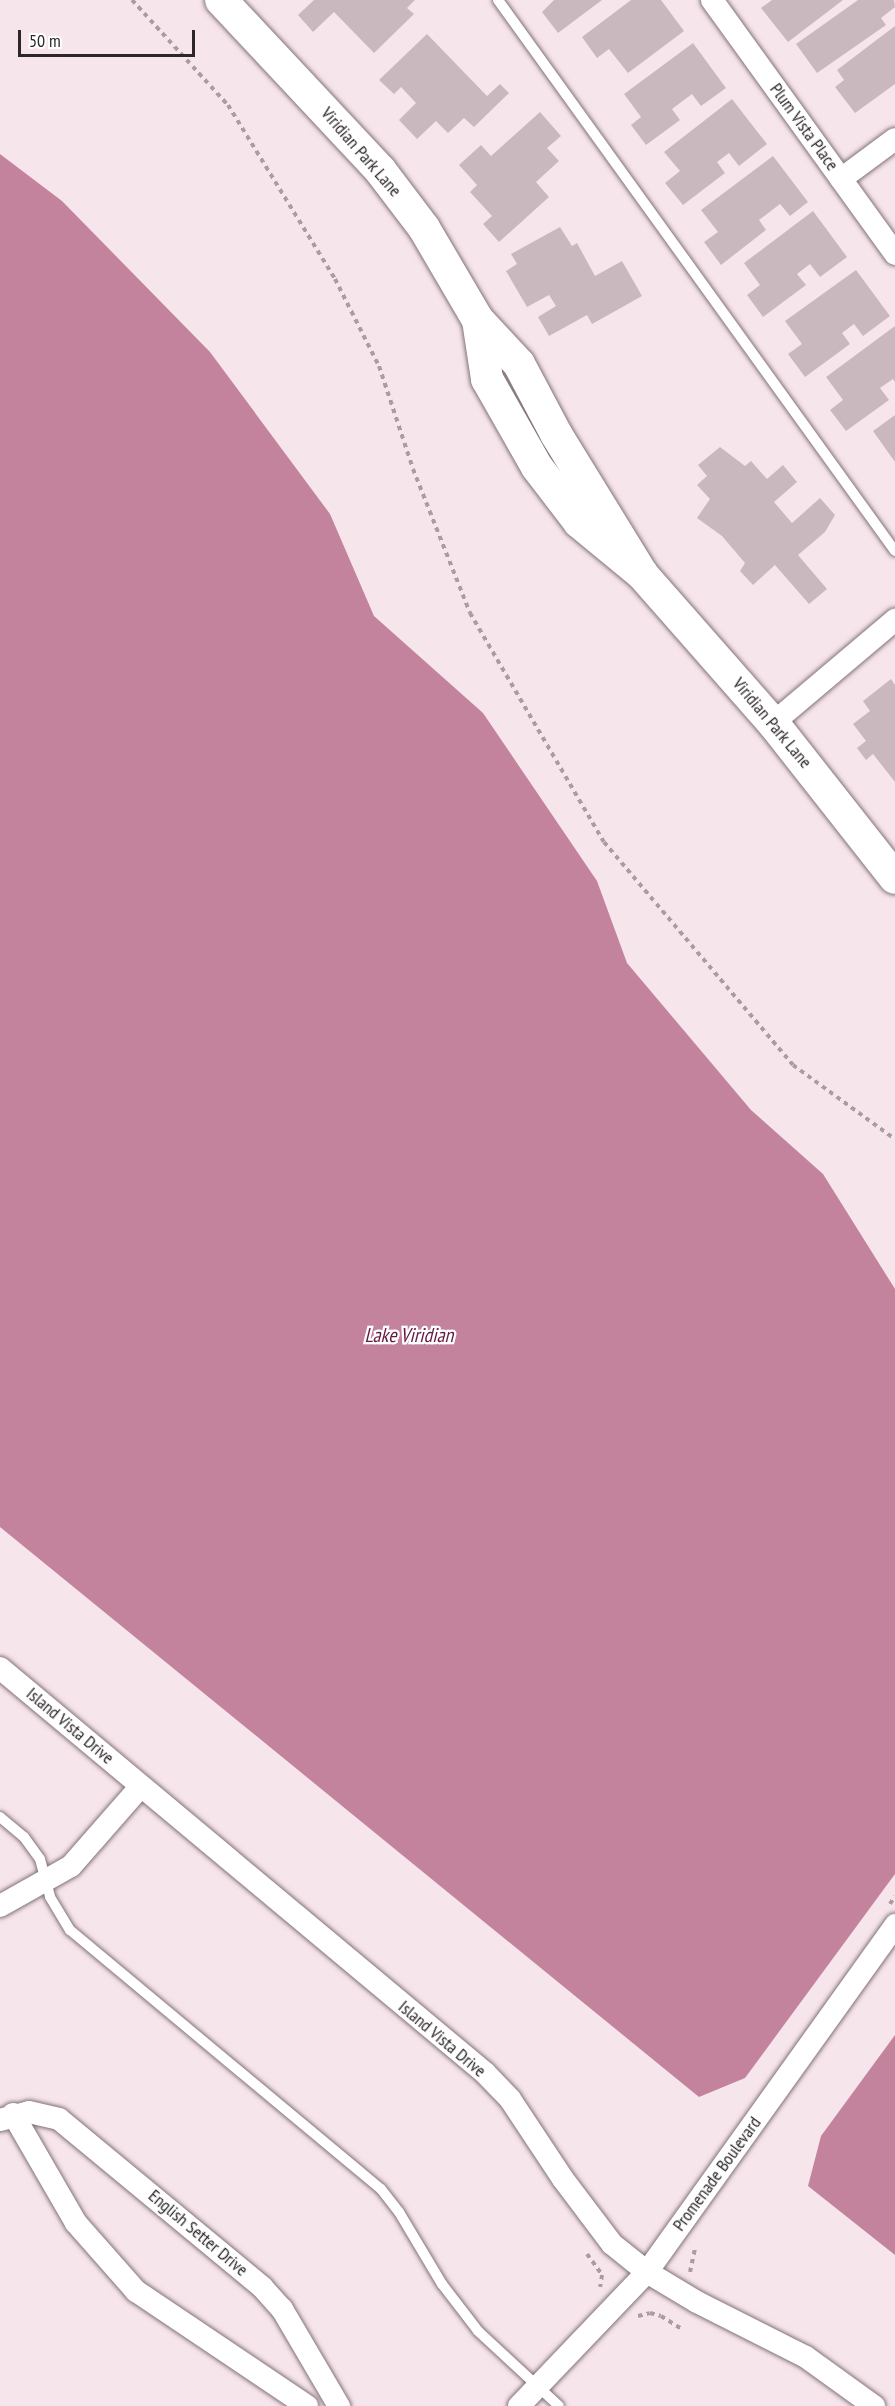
<!DOCTYPE html>
<html>
<head>
<meta charset="utf-8">
<style>
	body { margin:0 }
	#map { position:relative; width:895px; height:2406px; overflow:hidden; background:#f7e5ec; font-family:"PT Sans Narrow",sans-serif }
	div>[style] { position:absolute }
	.water>* { inset:0; background:#c4839d }
	.building>* { inset:0; background:#c9b9bf }
	.path>* { height:4px; margin-top:-2px; transform-origin:0; background:repeating-linear-gradient(90deg,#aa9ca1 0 4.5px,transparent 0 9px) }
	.roads { filter:drop-shadow(0 0 2px #827378) drop-shadow(0 0 2px #827378) }
	.lane>* { height:10px; margin:-5px; padding:0 5px; transform-origin:5px; border-radius:5px; background:#fff }
	.street>* { height:22px; margin:-11px; padding:0 11px; transform-origin:11px; border-radius:11px; background:#fff }
	.secondary>* { height:32px; margin:-16px; padding:0 16px; transform-origin:16px; border-radius:16px; background:#fff }
	span { translate:-50% -50%; white-space:nowrap; text-align:center; line-height:1.15; -webkit-text-stroke:4.5px #fff; paint-order:stroke }
	.street-label { font-size:18px; color:#2d2729 }
	.water-label { font-size:20px; color:#661940; font-style:italic }
	.scale { position:absolute; left:18px; top:30px; width:177px; height:27px; box-sizing:border-box; border:3px solid #2d2729; border-top:0; padding-left:8px; font-size:18px; line-height:21px; white-space:nowrap; color:#2d2729; -webkit-text-stroke:4px #fff; paint-order:stroke }
</style>
</head>
<body>
<div id="map">
	<div class="water">
		<div style="clip-path:polygon(0 154px,62px 201px,210px 352px,330px 514px,374px 616px,483px 713px,597px 881px,627px 963px,751px 1110px,823px 1174px,895px 1289px,895px 1874px,745px 2078px,699px 2097px,0 1527px)"></div>
		<div style="clip-path:polygon(895px 2035px,895px 2255px,808px 2186px,821px 2136px)"></div>
	</div>
	<div class="building">
		<div style="clip-path:polygon(314px 0,415px 0,407px 8px,414px 14px,374px 53px,334px 12px,313px 32px,298px 15px)"></div>
		<div style="clip-path:polygon(554px 0,602px 0,558px 33px,542px 12px)"></div>
		<div style="clip-path:polygon(631px 0,661px 0,684px 31px,628px 73px,609px 49px,597px 58px,582px 37px)"></div>
		<div style="clip-path:polygon(772px 0,843px 0,788px 42px,761px 8px)"></div>
		<div style="clip-path:polygon(858px 0,894px 0,895px 7px,881px 18px,886px 25px,817px 73px,796px 44px)"></div>
		<div style="clip-path:polygon(895px 26px,895px 84px,855px 113px,835px 87px,844px 80px,837px 70px)"></div>
		<div style="clip-path:polygon(427px 34px,487px 96px,500px 84px,509px 93px,474px 127px,464px 118px,448px 133px,436px 121px,417px 139px,399px 120px,416px 103px,401px 87px,394px 94px,379px 80px)"></div>
		<div style="clip-path:polygon(693px 43px,726px 88px,701px 106px,692px 94px,672px 109px,680px 120px,646px 145px,631px 125px,641px 117px,624px 94px)"></div>
		<div style="clip-path:polygon(732px 99px,767px 144px,739px 166px,729px 153px,717px 162px,725px 173px,683px 205px,665px 183px,680px 171px,664px 152px)"></div>
		<div style="clip-path:polygon(540px 112px,561px 136px,547px 148px,559px 161px,536px 182px,549px 197px,499px 242px,483px 224px,492px 216px,470px 192px,477px 185px,459px 165px,481px 145px,491px 156px)"></div>
		<div style="clip-path:polygon(773px 156px,808px 202px,790px 216px,780px 204px,759px 220px,766px 230px,721px 265px,704px 242px,718px 232px,701px 210px)"></div>
		<div style="clip-path:polygon(813px 211px,847px 257px,820px 277px,810px 264px,797px 274px,806px 285px,763px 317px,747px 295px,760px 285px,744px 263px)"></div>
		<div style="clip-path:polygon(560px 227px,572px 246px,577px 243px,595px 276px,622px 261px,642px 296px,592px 324px,587px 315px,549px 336px,538px 317px,556px 306px,549px 295px,527px 307px,506px 271px,517px 264px,511px 254px)"></div>
		<div style="clip-path:polygon(856px 270px,890px 316px,863px 336px,854px 324px,842px 333px,850px 344px,805px 377px,788px 354px,802px 344px,785px 321px)"></div>
		<div style="clip-path:polygon(895px 326px,895px 382px,893px 379px,880px 388px,889px 400px,846px 431px,830px 410px,843px 400px,826px 377px)"></div>
		<div style="clip-path:polygon(895px 415px,895px 462px,873px 431px)"></div>
		<div style="clip-path:polygon(720px 447px,745px 466px,751px 461px,767px 479px,783px 465px,797px 482px,774px 502px,792px 523px,820px 498px,835px 515px,825px 532px,798px 555px,827px 589px,809px 604px,775px 565px,753px 585px,740px 571px,745px 563px,722px 536px,697px 518px,710px 499px,697px 485px,707px 476px,698px 465px)"></div>
		<div style="clip-path:polygon(891px 679px,895px 685px,895px 782px,873px 754px,866px 760px,857px 748px,866px 741px,853px 724px,870px 711px,863px 701px)"></div>
	</div>
	<div class="path">
		<div style="left:132px;top:0;width:142px;rotate:47.6deg"></div>
		<div style="left:228px;top:105px;width:204px;rotate:58.4deg"></div>
		<div style="left:335px;top:279px;width:97px;rotate:63.2deg"></div>
		<div style="left:379px;top:366px;width:108px;rotate:71.7deg"></div>
		<div style="left:413px;top:469px;width:155px;rotate:68.4deg"></div>
		<div style="left:470px;top:613px;width:265px;rotate:59.7deg"></div>
		<div style="left:604px;top:842px;width:292px;rotate:49.7deg"></div>
		<div style="left:793px;top:1065px;width:126px;rotate:36deg"></div>
		<div style="left:890px;top:1904px;width:9px;rotate:-58deg"></div>
		<div style="left:587px;top:2254px;width:26px;rotate:54deg"></div>
		<div style="left:602px;top:2275px;width:12px;rotate:99deg"></div>
		<div style="left:690px;top:2272px;width:25px;rotate:-78deg"></div>
		<div style="left:638px;top:2316px;width:12px;rotate:-14deg"></div>
		<div style="left:650px;top:2313px;width:11px;rotate:15deg"></div>
		<div style="left:661px;top:2316px;width:25px;rotate:32deg"></div>
	</div>
	<div class="roads">
		<div class="lane">
			<div style="left:498px;top:0;width:679px;rotate:54.23deg"></div>
			<div style="left:0;top:1817px;width:31px;rotate:40deg"></div>
			<div style="left:24px;top:1837px;width:27px;rotate:54deg"></div>
			<div style="left:40px;top:1859px;width:39px;rotate:75deg"></div>
			<div style="left:50px;top:1897px;width:39px;rotate:59deg"></div>
			<div style="left:70px;top:1930px;width:405px;rotate:39.8deg"></div>
			<div style="left:381px;top:2189px;width:29px;rotate:52deg"></div>
			<div style="left:399px;top:2212px;width:84px;rotate:59.2deg"></div>
			<div style="left:442px;top:2284px;width:59px;rotate:52.5deg"></div>
			<div style="left:478px;top:2331px;width:110px;rotate:42.8deg"></div>
		</div>
		<div class="street">
			<div style="left:712px;top:0;width:313px;rotate:54.2deg"></div>
			<div style="left:841px;top:179px;width:67px;rotate:-36.5deg"></div>
			<div style="left:773px;top:723px;width:160px;rotate:-40.2deg"></div>
			<div style="left:0;top:1668px;width:632px;rotate:39.86deg"></div>
			<div style="left:485px;top:2073px;width:36px;rotate:46deg"></div>
			<div style="left:510px;top:2099px;width:96px;rotate:56.5deg"></div>
			<div style="left:563px;top:2179px;width:81px;rotate:53deg"></div>
			<div style="left:612px;top:2244px;width:45px;rotate:38.7deg"></div>
			<div style="left:647px;top:2272px;width:58px;rotate:31deg"></div>
			<div style="left:697px;top:2302px;width:122px;rotate:26.8deg"></div>
			<div style="left:806px;top:2357px;width:84px;rotate:35.8deg"></div>
			<div style="left:0;top:1906px;width:81px;rotate:-29.4deg"></div>
			<div style="left:71px;top:1866px;width:106px;rotate:-48.8deg"></div>
			<div style="left:13px;top:2114px;width:126px;rotate:60deg"></div>
			<div style="left:76px;top:2223px;width:91px;rotate:48.6deg"></div>
			<div style="left:136px;top:2291px;width:206px;rotate:33.9deg"></div>
			<div style="left:0;top:2120px;width:30px;rotate:-15deg"></div>
			<div style="left:29px;top:2112px;width:31px;rotate:13deg"></div>
			<div style="left:59px;top:2119px;width:264px;rotate:39.6deg"></div>
			<div style="left:262px;top:2287px;width:30px;rotate:48deg"></div>
			<div style="left:282px;top:2309px;width:113px;rotate:59.6deg"></div>
			<div style="left:519px;top:2406px;width:185px;rotate:-46.3deg"></div>
			<div style="left:647px;top:2272px;width:427px;rotate:-54.4deg"></div>
		</div>
		<div class="secondary">
			<div style="left:221px;top:0;width:233px;rotate:46.9deg"></div>
			<div style="left:380px;top:170px;width:73px;rotate:52.8deg"></div>
			<div style="left:424px;top:228px;width:107px;rotate:59.6deg"></div>
			<div style="left:478px;top:320px;width:60px;rotate:47deg"></div>
			<div style="left:519px;top:364px;width:79px;rotate:62.1deg"></div>
			<div style="left:556px;top:434px;width:164px;rotate:58.4deg"></div>
			<div style="left:478px;top:320px;width:60px;rotate:81.3deg"></div>
			<div style="left:487px;top:379px;width:101px;rotate:60.4deg"></div>
			<div style="left:537px;top:467px;width:69px;rotate:52.6deg"></div>
			<div style="left:579px;top:522px;width:82px;rotate:39.5deg"></div>
			<div style="left:642px;top:574px;width:198px;rotate:48.7deg"></div>
			<div style="left:773px;top:723px;width:197px;rotate:51.8deg"></div>
		</div>
	</div>
	<div class="street-label">
		<span style="left:804px;top:127px;rotate:54deg">Plum Vista Place</span>
		<span style="left:361px;top:152px;rotate:49deg">Viridian Park Lane</span>
		<span style="left:772px;top:723px;rotate:50deg">Viridian Park Lane</span>
		<span style="left:70px;top:1726px;rotate:40deg">Island Vista Drive</span>
		<span style="left:442px;top:2039px;rotate:40deg">Island Vista Drive</span>
		<span style="left:717px;top:2174px;rotate:-54deg">Promenade Boulevard</span>
		<span style="left:198px;top:2233px;rotate:40deg">English Setter Drive</span>
	</div>
	<div class="water-label">
		<span style="left:409px;top:1335px">Lake Viridian</span>
	</div>
	<div class="scale">50 m</div>
</div>
</body>
</html>
